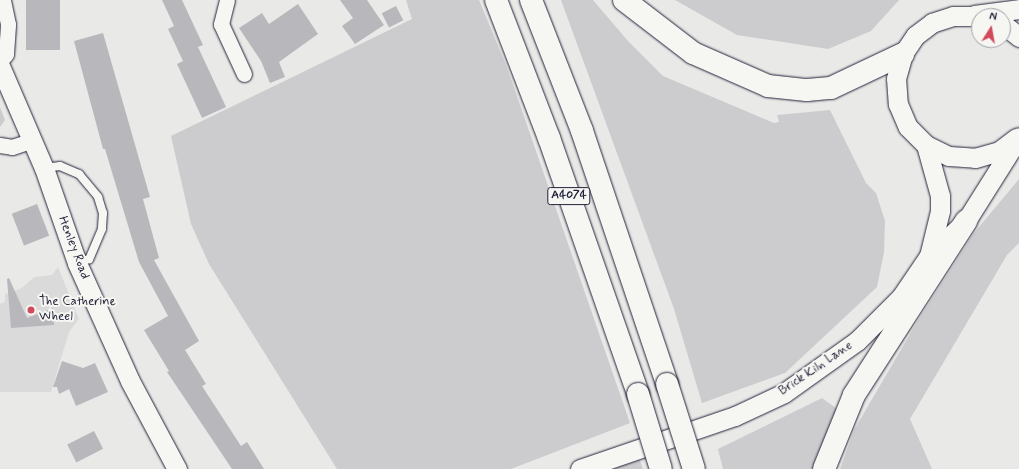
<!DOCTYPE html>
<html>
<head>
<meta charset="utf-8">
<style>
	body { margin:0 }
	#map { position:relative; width:1019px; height:469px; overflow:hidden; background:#e9e9e7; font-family:Mynerve,sans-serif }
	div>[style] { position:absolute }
	.built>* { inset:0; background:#dadada }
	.green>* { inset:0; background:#ccccce }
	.building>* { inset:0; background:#b8b8bc; transform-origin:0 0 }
	.roads { filter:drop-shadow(0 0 1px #22223b) drop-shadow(0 0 1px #22223b) }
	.service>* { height:8px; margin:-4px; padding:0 4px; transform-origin:4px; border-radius:4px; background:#f6f6f2 }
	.minor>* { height:15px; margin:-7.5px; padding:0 7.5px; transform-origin:7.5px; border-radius:7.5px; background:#f6f6f2 }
	.tertiary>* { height:19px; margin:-9.5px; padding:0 9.5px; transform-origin:9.5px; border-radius:9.5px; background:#f6f6f2 }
	.primary>* { height:22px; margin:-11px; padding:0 11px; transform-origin:11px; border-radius:11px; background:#f6f6f2 }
	.bridges { filter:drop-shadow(0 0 1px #22223b) drop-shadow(0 0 1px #22223b) }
	.primary-bridge>* { height:22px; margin:-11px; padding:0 11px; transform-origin:11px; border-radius:11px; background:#f6f6f2 }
	.dots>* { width:11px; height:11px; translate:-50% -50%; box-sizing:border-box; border:2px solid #f6f6f2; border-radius:50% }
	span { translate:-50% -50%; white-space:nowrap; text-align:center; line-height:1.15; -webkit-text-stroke:4px #f6f6f2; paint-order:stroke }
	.shield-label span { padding:1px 3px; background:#f6f6f2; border:1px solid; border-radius:3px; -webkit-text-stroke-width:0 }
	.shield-label { font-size:12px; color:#22223b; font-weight:700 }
	.street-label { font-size:13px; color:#22223b }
	.poi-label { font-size:13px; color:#22223b }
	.left { translate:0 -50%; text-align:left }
	.north { position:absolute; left:971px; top:8px; width:40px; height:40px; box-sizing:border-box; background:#f6f6f2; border:1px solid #a1a1a9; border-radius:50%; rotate:11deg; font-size:11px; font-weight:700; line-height:16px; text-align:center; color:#22223b }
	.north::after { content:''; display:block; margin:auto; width:14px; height:18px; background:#d1495b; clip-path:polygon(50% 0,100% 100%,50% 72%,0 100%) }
</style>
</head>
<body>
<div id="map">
	<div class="built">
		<div style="clip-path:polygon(58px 267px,79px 319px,69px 332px,51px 392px,0 392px,0 304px,5px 302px,5px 294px,22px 288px,34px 277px,52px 275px)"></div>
	</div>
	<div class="green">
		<div style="clip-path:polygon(406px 0,479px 0,507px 67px,630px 423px,511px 469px,337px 469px,209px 264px,191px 224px,171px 136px,412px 19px)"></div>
		<div style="clip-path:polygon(561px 0,593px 0,628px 41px,663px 76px,774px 123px,779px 122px,777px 115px,830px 110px,866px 183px,876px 193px,885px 221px,884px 252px,877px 287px,785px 373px,702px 403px,674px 309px)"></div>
		<div style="clip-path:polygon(675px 0,899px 0,871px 31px,828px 49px,737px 35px)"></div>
		<div style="clip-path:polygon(0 107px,5px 120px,0 127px)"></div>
		<div style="clip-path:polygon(1019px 179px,1019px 243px,1007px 255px,910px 419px,932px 469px,840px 469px,854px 430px,917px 322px,974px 233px)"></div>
		<div style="clip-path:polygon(822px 398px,837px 409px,817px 469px,723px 469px,718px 449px)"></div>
		<div style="clip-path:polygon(639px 458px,643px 469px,608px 469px)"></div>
	</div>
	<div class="building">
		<div style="left:26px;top:0;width:34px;height:50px"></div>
		<div style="clip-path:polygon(162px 0,182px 0,203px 45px,198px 47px,226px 107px,202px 118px,177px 64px,183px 61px,168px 29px,174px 26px)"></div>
		<div style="clip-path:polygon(340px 0,367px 0,384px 25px,355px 44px,342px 26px,353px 18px)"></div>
		<div style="clip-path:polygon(298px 4px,318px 34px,279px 62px,285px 77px,270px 83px,261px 61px,239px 28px,262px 13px,269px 24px)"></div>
		<div style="left:396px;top:6px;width:16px;height:16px;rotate:63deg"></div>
		<div style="clip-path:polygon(103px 33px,150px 197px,143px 199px,159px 258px,154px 260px,199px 341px,185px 350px,206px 384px,202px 386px,241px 446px,247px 442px,264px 469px,232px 469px,167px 372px,169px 371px,144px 330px,168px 316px,139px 262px,105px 149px,103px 149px,74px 41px)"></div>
		<div style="left:37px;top:204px;width:34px;height:27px;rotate:69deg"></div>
		<div style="clip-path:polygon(9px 278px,27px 318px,53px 308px,54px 325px,11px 328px,7px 279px)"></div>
		<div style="clip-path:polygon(62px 361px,83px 368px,95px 363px,108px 392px,76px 406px,69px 389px,59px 394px,57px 387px,53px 387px)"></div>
		<div style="left:94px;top:431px;width:20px;height:30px;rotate:63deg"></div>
	</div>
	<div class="roads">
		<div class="service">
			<div style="left:44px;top:168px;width:16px;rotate:-7deg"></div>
			<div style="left:60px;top:166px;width:21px;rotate:23deg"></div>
			<div style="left:79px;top:174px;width:30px;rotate:50deg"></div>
			<div style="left:98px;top:197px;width:17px;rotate:73deg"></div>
			<div style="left:103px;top:213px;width:16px;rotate:94deg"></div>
			<div style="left:102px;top:229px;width:33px;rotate:113deg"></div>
			<div style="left:89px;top:259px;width:13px;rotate:162deg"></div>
		</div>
		<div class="minor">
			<div style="left:227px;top:0;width:25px;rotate:104deg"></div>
			<div style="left:221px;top:24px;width:55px;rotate:65.3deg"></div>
			<div style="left:0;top:61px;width:9px;rotate:-49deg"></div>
			<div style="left:6px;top:54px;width:30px;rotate:-86deg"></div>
			<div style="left:8px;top:24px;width:25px;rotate:-102deg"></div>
			<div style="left:0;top:145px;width:12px;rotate:9deg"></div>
			<div style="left:12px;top:147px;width:22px;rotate:-18deg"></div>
		</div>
		<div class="tertiary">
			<div style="left:974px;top:15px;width:45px;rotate:-7.6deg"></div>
			<div style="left:979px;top:16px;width:26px;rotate:180deg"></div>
			<div style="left:953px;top:16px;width:22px;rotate:162deg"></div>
			<div style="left:932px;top:23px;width:21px;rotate:143deg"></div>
			<div style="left:915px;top:36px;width:22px;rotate:124deg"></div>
			<div style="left:903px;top:54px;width:25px;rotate:106deg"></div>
			<div style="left:896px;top:78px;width:26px;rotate:86deg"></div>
			<div style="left:898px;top:104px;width:25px;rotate:67deg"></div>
			<div style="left:908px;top:127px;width:25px;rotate:45deg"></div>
			<div style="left:926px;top:145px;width:25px;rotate:26deg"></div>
			<div style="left:949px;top:156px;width:26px;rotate:4deg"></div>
			<div style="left:975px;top:158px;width:25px;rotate:-16deg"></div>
			<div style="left:999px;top:151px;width:21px;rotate:-37deg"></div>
			<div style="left:1003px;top:24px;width:21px;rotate:39deg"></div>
			<div style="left:0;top:66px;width:111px;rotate:66.7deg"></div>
			<div style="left:44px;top:168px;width:101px;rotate:70.8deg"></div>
			<div style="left:77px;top:263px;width:129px;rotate:65.8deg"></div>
			<div style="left:130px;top:381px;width:100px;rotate:61.9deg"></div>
			<div style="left:926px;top:145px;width:53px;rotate:74.6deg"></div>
			<div style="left:940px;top:196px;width:15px;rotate:90deg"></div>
			<div style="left:940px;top:211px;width:46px;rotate:103.7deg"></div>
			<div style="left:580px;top:469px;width:164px;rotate:-18.9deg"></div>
			<div style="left:735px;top:416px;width:54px;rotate:-25.1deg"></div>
			<div style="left:784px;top:393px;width:90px;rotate:-35.5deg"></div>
			<div style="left:857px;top:341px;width:62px;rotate:-45deg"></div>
			<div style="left:901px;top:297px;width:50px;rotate:-55.7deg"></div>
			<div style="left:929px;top:256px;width:51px;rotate:-43.4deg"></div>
			<div style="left:966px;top:221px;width:99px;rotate:-57.8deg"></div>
		</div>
		<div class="primary">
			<div style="left:496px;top:0;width:148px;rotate:69deg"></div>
			<div style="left:549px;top:138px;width:271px;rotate:70.8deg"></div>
			<div style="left:531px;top:0;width:141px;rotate:68.7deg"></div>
			<div style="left:582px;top:131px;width:267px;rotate:71.4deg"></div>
			<div style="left:624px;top:0;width:87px;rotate:37.5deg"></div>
			<div style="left:693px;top:53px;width:82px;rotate:23.7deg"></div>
			<div style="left:768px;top:86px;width:39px;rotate:6deg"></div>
			<div style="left:807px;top:90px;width:24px;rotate:-5deg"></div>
			<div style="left:831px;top:88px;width:80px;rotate:-25.3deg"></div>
			<div style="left:824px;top:469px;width:80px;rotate:-67.9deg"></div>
			<div style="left:854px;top:395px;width:207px;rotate:-57.2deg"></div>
		</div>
	</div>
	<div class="bridges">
		<div class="primary-bridge">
			<div style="left:667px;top:384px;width:89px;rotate:72.4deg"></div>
			<div style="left:638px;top:394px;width:78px;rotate:73deg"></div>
		</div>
	</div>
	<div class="dots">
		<div style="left:31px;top:310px;background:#d1495b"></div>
	</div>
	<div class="shield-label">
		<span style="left:569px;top:196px">A4074</span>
	</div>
	<div class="street-label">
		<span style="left:73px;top:248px;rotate:69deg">Henley Road</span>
		<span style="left:816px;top:369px;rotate:-34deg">Brick Kiln Lane</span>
	</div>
	<div class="poi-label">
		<span class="left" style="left:39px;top:310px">The Catherine<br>Wheel</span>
	</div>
	<div class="north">N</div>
</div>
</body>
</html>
